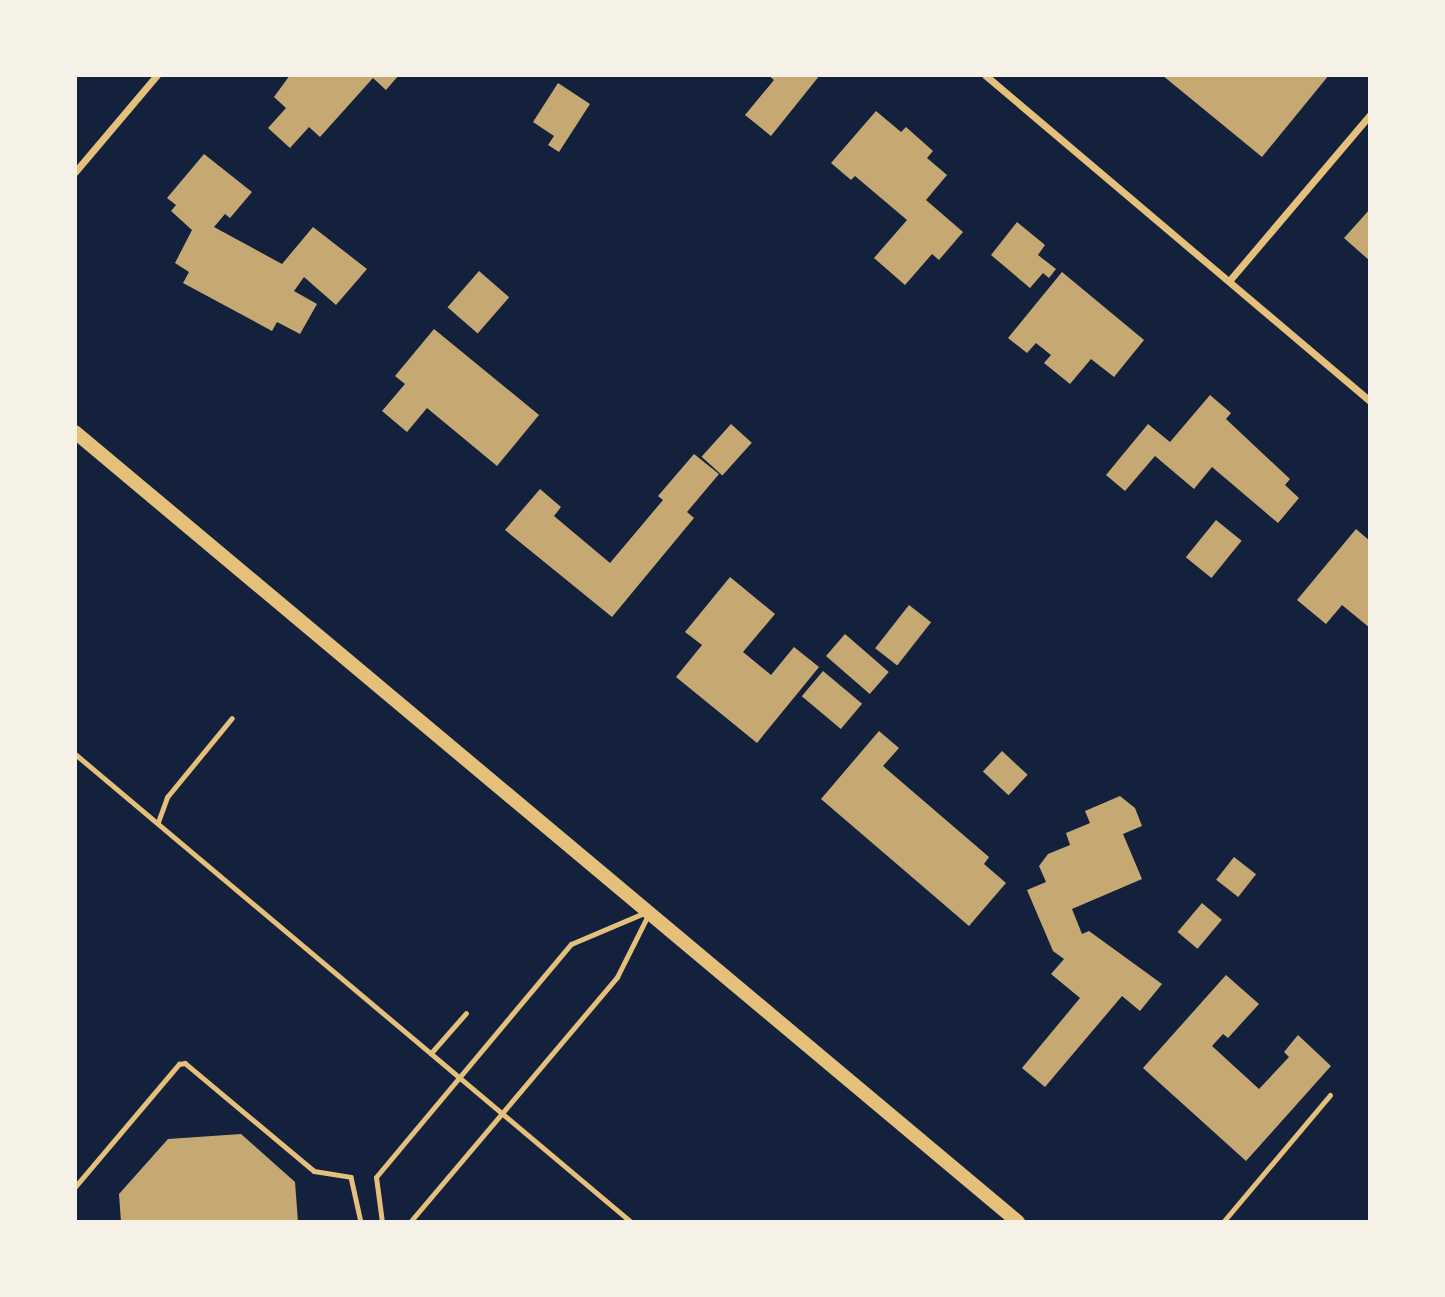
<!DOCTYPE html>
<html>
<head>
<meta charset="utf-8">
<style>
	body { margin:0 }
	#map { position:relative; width:1445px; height:1297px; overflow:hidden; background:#14213d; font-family:"Asap Condensed",sans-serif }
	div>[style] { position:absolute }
	.building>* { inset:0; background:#c6a872; transform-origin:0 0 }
	.path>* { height:4.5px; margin:-2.25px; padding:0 2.25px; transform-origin:2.25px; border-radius:2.25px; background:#e5c07b }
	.service>* { height:5px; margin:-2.5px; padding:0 2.5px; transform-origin:2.5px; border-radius:2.5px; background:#e5c07b }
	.minor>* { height:7px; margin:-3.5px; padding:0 3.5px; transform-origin:3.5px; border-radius:3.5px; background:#e5c07b }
	.secondary>* { height:14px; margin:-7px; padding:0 7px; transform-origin:7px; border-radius:7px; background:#e5c07b }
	span { translate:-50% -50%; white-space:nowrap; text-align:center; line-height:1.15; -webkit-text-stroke:5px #f6f1e7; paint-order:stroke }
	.frame { position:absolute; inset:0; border:77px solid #f6f1e7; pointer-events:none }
</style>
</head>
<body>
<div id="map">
	<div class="building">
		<div style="clip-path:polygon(290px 75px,399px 75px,386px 90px,373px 78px,320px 137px,309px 127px,290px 148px,268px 128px,286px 108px,274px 97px)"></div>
		<div style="clip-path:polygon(768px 75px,820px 75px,771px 136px,745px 115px,774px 80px)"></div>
		<div style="clip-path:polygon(1162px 75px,1329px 75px,1262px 157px)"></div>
		<div style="clip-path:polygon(558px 83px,590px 104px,559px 152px,548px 145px,554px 136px,533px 122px)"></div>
		<div style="clip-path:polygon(876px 111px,901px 132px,906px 127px,933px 151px,927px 158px,947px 175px,926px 200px,963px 232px,939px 260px,932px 254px,905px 285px,874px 258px,907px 220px,855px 176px,851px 180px,831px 163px)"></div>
		<div style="clip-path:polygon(204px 154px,252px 192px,230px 218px,225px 214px,214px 227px,282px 264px,313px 227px,367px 269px,336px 305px,304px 277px,294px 291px,317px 304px,300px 334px,277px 322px,272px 331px,183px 283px,189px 272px,175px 263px,192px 230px,171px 211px,176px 205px,167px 198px)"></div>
		<div style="clip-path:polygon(1370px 209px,1370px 261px,1344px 238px)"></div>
		<div style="clip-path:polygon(1017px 222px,1045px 245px,1038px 255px,1056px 269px,1049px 278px,1043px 273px,1030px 288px,991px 255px)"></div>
		<div style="left:479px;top:271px;width:40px;height:48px;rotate:41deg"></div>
		<div style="clip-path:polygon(1062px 272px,1144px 340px,1114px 377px,1091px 359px,1070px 384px,1044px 363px,1051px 355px,1036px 343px,1027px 353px,1008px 338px)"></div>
		<div style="clip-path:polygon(434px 329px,539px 415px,497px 466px,427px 408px,407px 432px,382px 411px,405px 384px,395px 376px)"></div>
		<div style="clip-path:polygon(1210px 395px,1231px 413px,1226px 419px,1290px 479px,1285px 485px,1299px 498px,1278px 523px,1212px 467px,1194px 489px,1155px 456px,1125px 491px,1106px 475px,1148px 424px,1170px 442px)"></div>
		<div style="left:731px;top:424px;width:28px;height:44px;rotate:42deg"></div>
		<div style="clip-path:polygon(694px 454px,719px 474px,687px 512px,694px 518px,612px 617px,505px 530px,540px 489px,561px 507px,554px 516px,610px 563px,663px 500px,658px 496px)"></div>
		<div style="left:1216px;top:520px;width:33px;height:48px;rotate:39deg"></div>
		<div style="clip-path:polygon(1356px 529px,1370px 541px,1370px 628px,1342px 605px,1326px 624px,1297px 600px)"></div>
		<div style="clip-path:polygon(730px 577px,775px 614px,743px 652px,771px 675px,794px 647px,819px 667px,757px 743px,676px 677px,702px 645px,685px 632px)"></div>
		<div style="left:909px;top:605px;width:28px;height:55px;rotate:38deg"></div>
		<div style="left:845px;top:634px;width:58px;height:29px;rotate:41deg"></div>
		<div style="left:823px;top:671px;width:51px;height:33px;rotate:40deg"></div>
		<div style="clip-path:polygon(879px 731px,899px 748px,883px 766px,989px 857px,984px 864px,1006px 883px,969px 926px,821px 799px)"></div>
		<div style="left:1002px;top:751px;width:35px;height:28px;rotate:43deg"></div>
		<div style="clip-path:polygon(1120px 796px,1135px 808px,1142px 826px,1123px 834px,1142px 879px,1072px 909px,1082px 934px,1089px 931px,1162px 984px,1140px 1011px,1122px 996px,1045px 1087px,1022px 1068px,1080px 998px,1051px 974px,1064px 959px,1053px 951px,1027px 890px,1046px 882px,1039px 866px,1048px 854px,1070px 845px,1066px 833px,1090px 823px,1085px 811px)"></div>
		<div style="left:1234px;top:857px;width:28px;height:29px;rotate:38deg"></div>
		<div style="left:1202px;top:903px;width:26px;height:38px;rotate:40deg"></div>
		<div style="clip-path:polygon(1226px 975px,1259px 1004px,1228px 1038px,1223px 1034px,1212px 1046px,1259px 1089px,1289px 1057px,1284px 1052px,1298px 1035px,1331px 1066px,1246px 1161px,1143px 1068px)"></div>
		<div style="clip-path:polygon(241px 1134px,295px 1182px,298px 1222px,121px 1222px,119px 1194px,168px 1139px)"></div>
	</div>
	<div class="path">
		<div style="left:75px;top:1187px;width:161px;rotate:-49.8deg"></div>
		<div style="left:179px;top:1064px;width:6px;rotate:-9deg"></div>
		<div style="left:185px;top:1063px;width:168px;rotate:39.9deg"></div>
		<div style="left:314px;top:1171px;width:37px;rotate:9deg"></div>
		<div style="left:351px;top:1177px;width:46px;rotate:77.5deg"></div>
	</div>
	<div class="service">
		<div style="left:75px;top:754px;width:727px;rotate:40.09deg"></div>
		<div style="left:158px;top:822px;width:27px;rotate:-70deg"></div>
		<div style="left:167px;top:797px;width:102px;rotate:-50.6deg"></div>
		<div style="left:431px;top:1053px;width:53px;rotate:-48.8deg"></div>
		<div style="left:382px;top:1222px;width:45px;rotate:-97.6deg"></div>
		<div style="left:376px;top:1177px;width:304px;rotate:-50.1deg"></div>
		<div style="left:571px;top:944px;width:79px;rotate:-23deg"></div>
		<div style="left:410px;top:1222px;width:321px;rotate:-49.8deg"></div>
		<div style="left:617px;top:977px;width:72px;rotate:-63.4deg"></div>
		<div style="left:1223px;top:1222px;width:166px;rotate:-49.9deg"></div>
	</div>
	<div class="minor">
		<div style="left:985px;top:75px;width:504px;rotate:40.26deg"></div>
		<div style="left:75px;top:172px;width:127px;rotate:-49.8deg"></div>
		<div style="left:1229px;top:281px;width:218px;rotate:-49.7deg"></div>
	</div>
	<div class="secondary">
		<div style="left:75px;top:432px;width:1230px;rotate:39.95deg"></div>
	</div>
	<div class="frame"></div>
</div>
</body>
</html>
